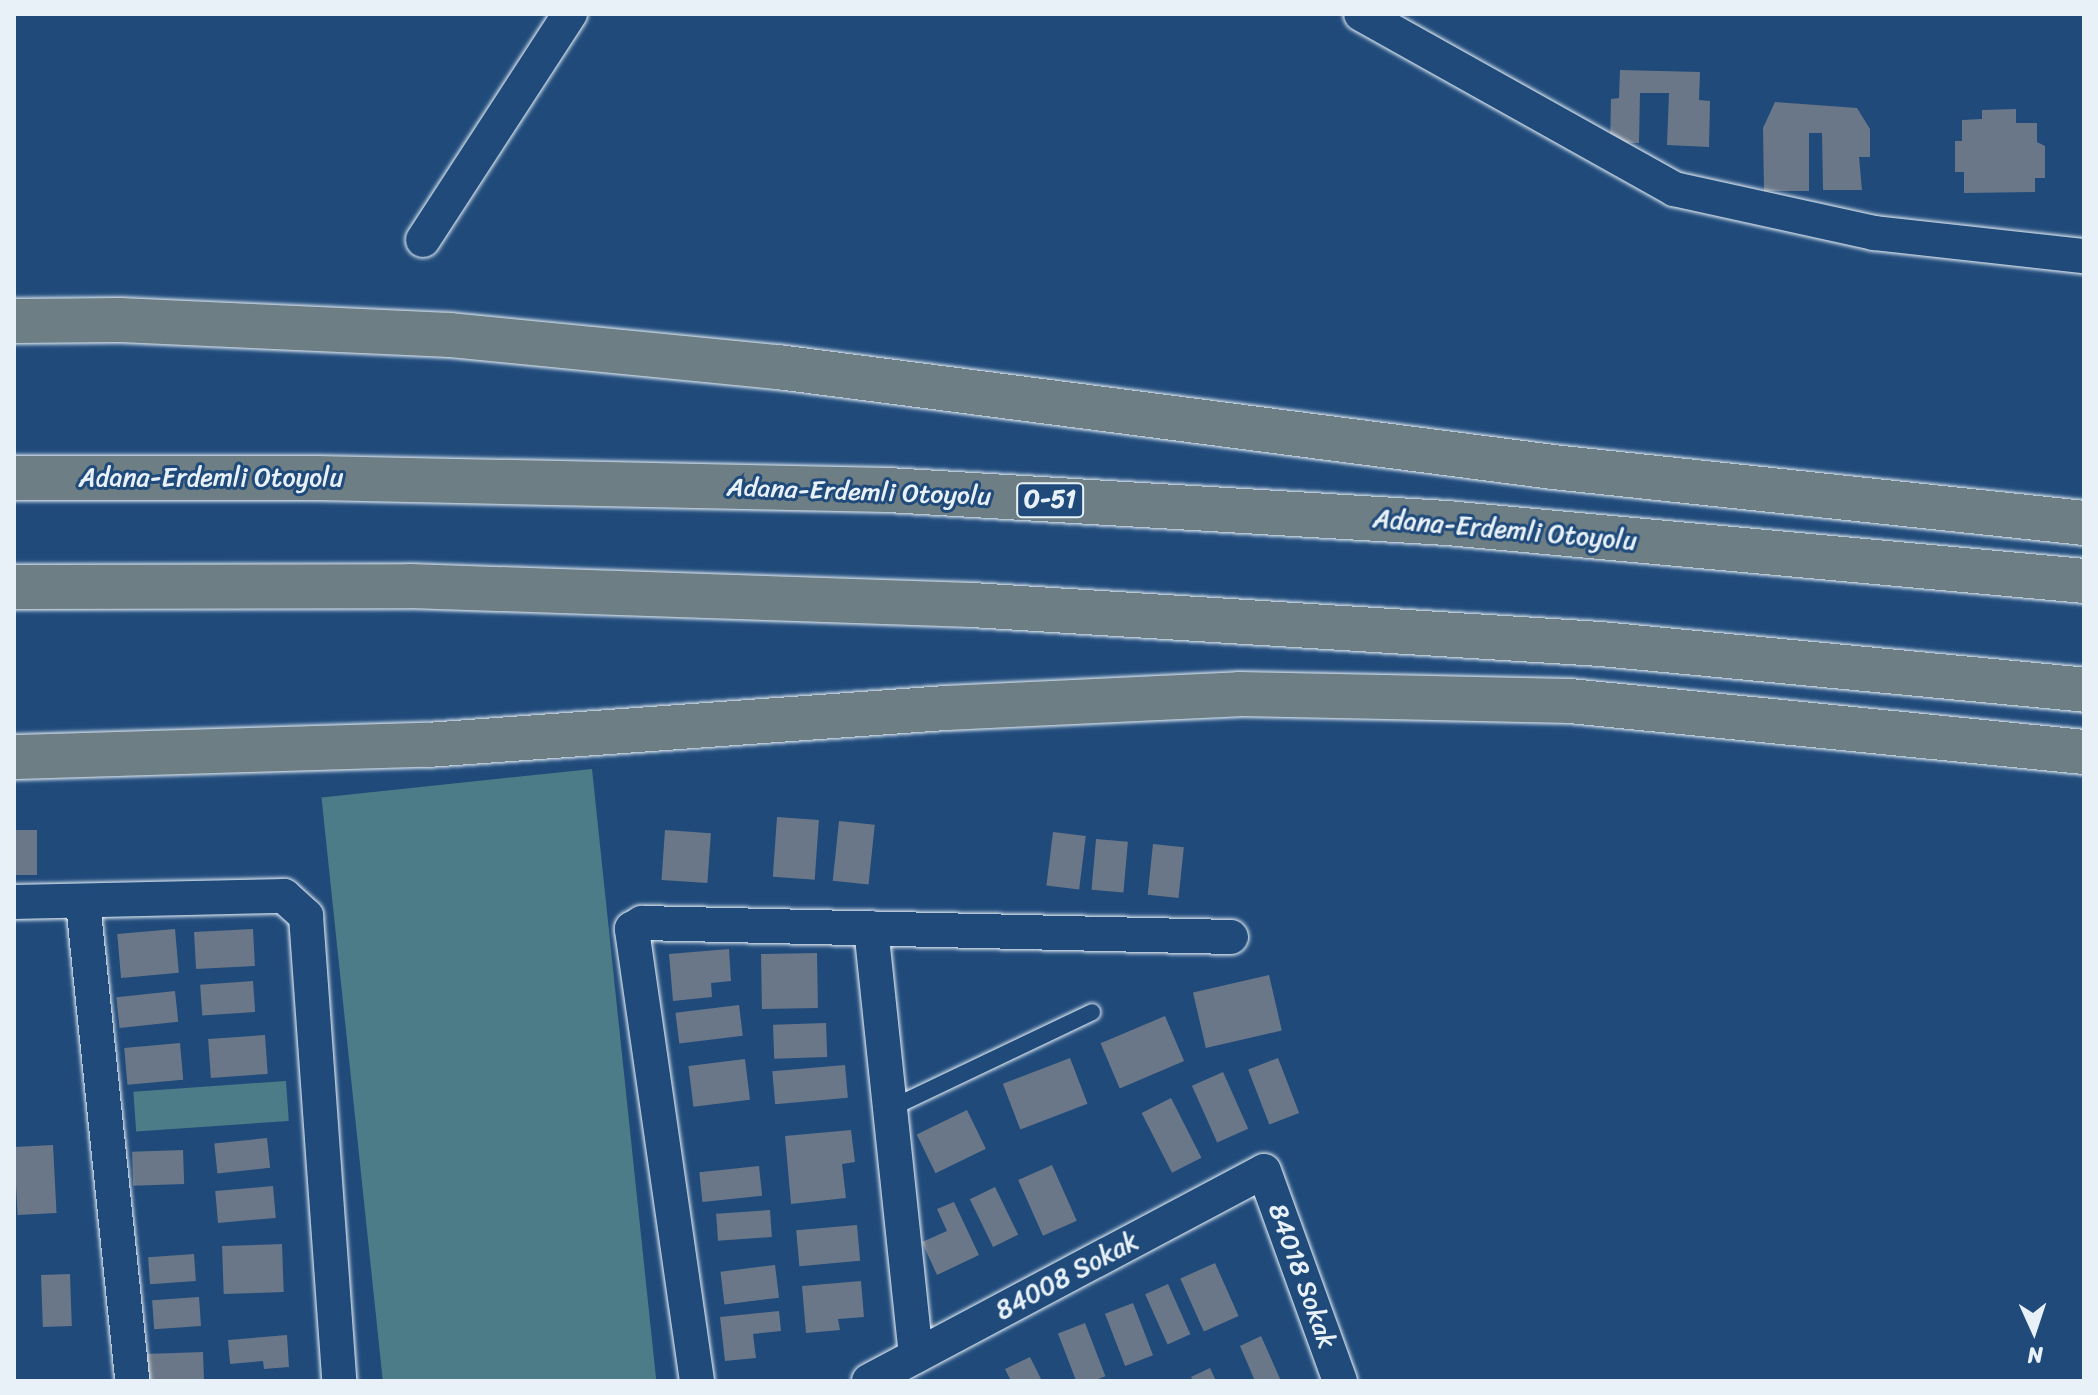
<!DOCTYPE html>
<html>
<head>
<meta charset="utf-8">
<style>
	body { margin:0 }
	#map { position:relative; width:2098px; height:1395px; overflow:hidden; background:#1f4a7a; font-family:Sriracha,sans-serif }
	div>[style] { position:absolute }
	.green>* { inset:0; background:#4c7c87; transform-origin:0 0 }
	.building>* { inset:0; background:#6a7788; transform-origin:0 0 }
	.roads { filter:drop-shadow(0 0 2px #e8f1f8) drop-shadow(0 0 2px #e8f1f8) }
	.lane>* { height:16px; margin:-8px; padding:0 8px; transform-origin:8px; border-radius:8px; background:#1f4a7a }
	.street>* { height:34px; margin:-17px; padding:0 17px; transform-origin:17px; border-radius:17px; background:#1f4a7a }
	.highway>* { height:44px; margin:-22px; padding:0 22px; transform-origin:22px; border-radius:22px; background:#6d7e84 }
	span { translate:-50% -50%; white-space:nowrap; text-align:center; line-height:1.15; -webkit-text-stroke:6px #1f4a7a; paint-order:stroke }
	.shield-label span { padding:2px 6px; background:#1f4a7a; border:2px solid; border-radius:6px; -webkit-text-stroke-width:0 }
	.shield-label { font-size:24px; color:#e8f1f8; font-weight:700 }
	.street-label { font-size:26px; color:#e8f1f8 }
	.frame { position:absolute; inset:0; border:16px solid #e8f1f8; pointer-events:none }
	.north { position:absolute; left:1994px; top:1291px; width:80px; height:80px; -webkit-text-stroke:6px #1f4a7a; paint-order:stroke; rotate:177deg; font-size:22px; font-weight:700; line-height:32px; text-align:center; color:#e8f1f8 }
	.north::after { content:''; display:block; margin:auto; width:28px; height:36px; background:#e8f1f8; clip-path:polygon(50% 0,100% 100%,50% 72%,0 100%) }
</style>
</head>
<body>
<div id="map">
	<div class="green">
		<div style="left:592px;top:769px;width:616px;height:272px;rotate:84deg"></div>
		<div style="left:286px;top:1081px;width:40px;height:153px;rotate:86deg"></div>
	</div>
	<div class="building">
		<div style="clip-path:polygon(1620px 70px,1700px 72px,1699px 100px,1710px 101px,1709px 147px,1667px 145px,1669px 93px,1640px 93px,1639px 143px,1610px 142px,1611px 99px,1619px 98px)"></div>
		<div style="clip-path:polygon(1775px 102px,1857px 108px,1870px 129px,1870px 157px,1859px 157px,1862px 190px,1823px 190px,1822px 133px,1809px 133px,1809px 191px,1764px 191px,1763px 128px)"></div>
		<div style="clip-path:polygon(2016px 109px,2016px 123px,2037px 123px,2037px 142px,2045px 146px,2045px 178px,2035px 178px,2035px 192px,1964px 193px,1964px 172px,1955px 172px,1955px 141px,1962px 141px,1962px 120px,1982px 119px,1982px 110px)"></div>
		<div style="left:777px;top:817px;width:42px;height:60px;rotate:4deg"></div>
		<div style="left:839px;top:821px;width:36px;height:60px;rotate:6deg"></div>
		<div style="left:14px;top:830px;width:23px;height:45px"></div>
		<div style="left:665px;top:830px;width:46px;height:50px;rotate:4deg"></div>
		<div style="left:1053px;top:832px;width:33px;height:54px;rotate:7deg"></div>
		<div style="left:1096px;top:839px;width:32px;height:51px;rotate:5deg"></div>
		<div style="left:1153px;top:844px;width:31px;height:51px;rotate:6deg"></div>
		<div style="left:175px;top:929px;width:44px;height:58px;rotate:85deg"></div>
		<div style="left:253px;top:929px;width:37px;height:59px;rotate:87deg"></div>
		<div style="clip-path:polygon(729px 949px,731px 981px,711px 983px,712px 997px,673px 1001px,669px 954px)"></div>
		<div style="left:817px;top:953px;width:55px;height:56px;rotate:89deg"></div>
		<div style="left:1269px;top:975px;width:57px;height:78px;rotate:77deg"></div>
		<div style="left:253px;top:981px;width:31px;height:53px;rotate:86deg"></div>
		<div style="left:175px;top:991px;width:31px;height:59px;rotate:84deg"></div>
		<div style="left:739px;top:1005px;width:31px;height:64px;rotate:83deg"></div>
		<div style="left:1165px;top:1016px;width:49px;height:70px;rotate:67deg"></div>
		<div style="left:826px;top:1023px;width:34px;height:53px;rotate:88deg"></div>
		<div style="left:265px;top:1035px;width:39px;height:57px;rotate:86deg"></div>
		<div style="left:180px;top:1043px;width:37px;height:56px;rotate:85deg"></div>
		<div style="left:1070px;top:1058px;width:49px;height:72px;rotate:69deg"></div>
		<div style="left:1278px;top:1058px;width:59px;height:32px;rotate:69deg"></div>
		<div style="left:745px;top:1059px;width:41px;height:57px;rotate:83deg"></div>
		<div style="left:845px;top:1065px;width:33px;height:73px;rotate:85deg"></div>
		<div style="left:1223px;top:1072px;width:62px;height:34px;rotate:66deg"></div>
		<div style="left:1171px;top:1098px;width:67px;height:33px;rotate:63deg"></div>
		<div style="left:967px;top:1110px;width:43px;height:56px;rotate:64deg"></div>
		<div style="clip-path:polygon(851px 1130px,855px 1162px,842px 1164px,846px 1198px,791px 1204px,785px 1136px)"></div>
		<div style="left:267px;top:1138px;width:30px;height:53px;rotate:84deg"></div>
		<div style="left:53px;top:1145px;width:68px;height:39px;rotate:87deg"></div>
		<div style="left:183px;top:1150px;width:34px;height:51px;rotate:88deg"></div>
		<div style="left:1052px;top:1165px;width:61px;height:37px;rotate:66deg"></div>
		<div style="left:759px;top:1166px;width:30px;height:60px;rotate:84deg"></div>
		<div style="left:273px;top:1186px;width:32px;height:58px;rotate:85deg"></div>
		<div style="left:995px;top:1187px;width:53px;height:28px;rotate:64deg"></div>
		<div style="clip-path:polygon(954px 1202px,979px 1255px,937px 1275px,922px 1242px,947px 1231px,937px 1209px)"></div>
		<div style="left:770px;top:1210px;width:27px;height:54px;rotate:86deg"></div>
		<div style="left:857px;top:1225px;width:36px;height:61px;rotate:85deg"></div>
		<div style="left:282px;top:1244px;width:48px;height:60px;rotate:88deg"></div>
		<div style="left:194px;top:1254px;width:27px;height:46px;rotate:86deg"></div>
		<div style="left:1215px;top:1263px;width:58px;height:38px;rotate:66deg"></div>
		<div style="left:775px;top:1265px;width:33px;height:55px;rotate:83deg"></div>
		<div style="left:70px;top:1274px;width:52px;height:29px;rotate:88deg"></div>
		<div style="clip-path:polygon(861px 1281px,864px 1317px,838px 1319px,840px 1330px,806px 1333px,802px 1286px)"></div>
		<div style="left:1168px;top:1284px;width:55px;height:25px;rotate:66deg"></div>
		<div style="left:199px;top:1297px;width:29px;height:47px;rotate:86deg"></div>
		<div style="left:1133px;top:1303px;width:56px;height:30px;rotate:69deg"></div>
		<div style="clip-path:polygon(779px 1311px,781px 1331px,753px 1334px,756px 1358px,725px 1361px,720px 1317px)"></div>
		<div style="left:1085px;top:1323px;width:57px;height:29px;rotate:69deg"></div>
		<div style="clip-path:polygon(287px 1335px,289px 1367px,264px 1369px,263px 1361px,230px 1364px,228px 1340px)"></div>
		<div style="clip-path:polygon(1261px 1336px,1281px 1381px,1255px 1381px,1240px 1346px)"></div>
		<div style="left:203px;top:1352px;width:27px;height:58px;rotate:88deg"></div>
		<div style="clip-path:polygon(1030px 1357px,1042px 1381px,1011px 1381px,1005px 1369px)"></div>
		<div style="clip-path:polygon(1210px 1368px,1216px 1381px,1193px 1381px,1191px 1377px)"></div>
	</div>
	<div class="roads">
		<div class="lane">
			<div style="left:889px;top:1109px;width:225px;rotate:-25.5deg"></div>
		</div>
		<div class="street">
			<div style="left:1361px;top:14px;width:359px;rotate:29.2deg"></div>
			<div style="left:1674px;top:189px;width:205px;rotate:12.4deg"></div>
			<div style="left:1874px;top:233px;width:211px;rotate:6.3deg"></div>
			<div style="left:423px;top:240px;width:270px;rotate:-57deg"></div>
			<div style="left:14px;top:902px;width:270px;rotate:-1.3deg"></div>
			<div style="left:284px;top:896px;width:30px;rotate:42deg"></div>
			<div style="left:306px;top:916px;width:466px;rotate:85.9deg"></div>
			<div style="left:83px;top:903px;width:481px;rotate:84.1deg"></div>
			<div style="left:871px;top:928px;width:430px;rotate:84deg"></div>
			<div style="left:697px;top:1381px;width:457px;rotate:-98.2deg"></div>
			<div style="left:632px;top:929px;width:12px;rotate:-31deg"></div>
			<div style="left:642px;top:923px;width:589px;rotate:1.36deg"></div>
			<div style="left:869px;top:1381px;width:447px;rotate:-28deg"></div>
			<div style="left:1264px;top:1171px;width:223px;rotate:70.1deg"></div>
		</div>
		<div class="highway">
			<div style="left:14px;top:321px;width:106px;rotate:-0.5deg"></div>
			<div style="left:120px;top:320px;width:330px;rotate:2.6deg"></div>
			<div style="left:450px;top:335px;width:330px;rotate:5.6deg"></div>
			<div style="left:778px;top:367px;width:781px;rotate:7.35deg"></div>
			<div style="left:1553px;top:467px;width:534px;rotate:6.02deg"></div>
			<div style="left:14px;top:478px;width:303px"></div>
			<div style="left:317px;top:478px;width:571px;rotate:1.2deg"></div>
			<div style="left:888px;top:490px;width:560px;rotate:3.38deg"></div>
			<div style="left:1447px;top:523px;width:640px;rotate:5.2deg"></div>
			<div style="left:14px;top:587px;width:396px;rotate:-0.1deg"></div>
			<div style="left:410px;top:586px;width:562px;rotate:1.94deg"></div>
			<div style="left:972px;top:605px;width:630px;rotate:3.55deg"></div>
			<div style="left:1601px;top:644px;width:485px;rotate:5.4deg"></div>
			<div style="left:14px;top:757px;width:413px;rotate:-1.7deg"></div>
			<div style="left:427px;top:745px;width:520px;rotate:-4.08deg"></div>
			<div style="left:946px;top:708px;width:293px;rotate:-2.7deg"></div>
			<div style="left:1239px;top:694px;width:331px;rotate:1.2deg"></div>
			<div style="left:1570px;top:701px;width:517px;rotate:5.67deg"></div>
		</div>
	</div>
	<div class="shield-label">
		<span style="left:1050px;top:500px">O-51</span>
	</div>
	<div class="street-label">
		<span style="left:211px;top:478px">Adana-Erdemli Otoyolu</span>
		<span style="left:859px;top:492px;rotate:2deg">Adana-Erdemli Otoyolu</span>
		<span style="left:1505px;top:530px;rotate:5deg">Adana-Erdemli Otoyolu</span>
		<span style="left:1067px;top:1276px;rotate:-28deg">84008 Sokak</span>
		<span style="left:1302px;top:1276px;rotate:70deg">84018 Sokak</span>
	</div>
	<div class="frame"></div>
	<div class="north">N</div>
</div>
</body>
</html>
